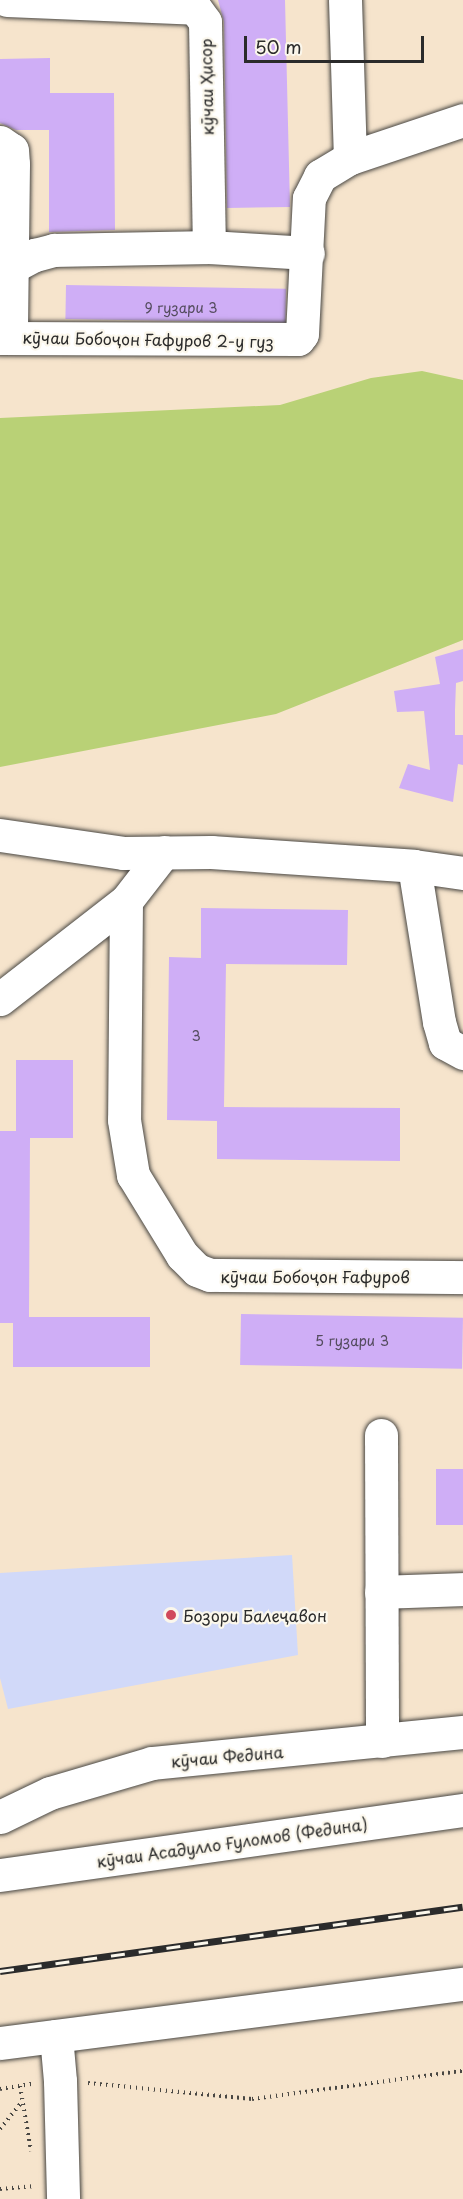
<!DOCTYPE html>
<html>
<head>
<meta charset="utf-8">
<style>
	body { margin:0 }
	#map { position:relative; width:463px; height:2199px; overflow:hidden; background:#f6e4cc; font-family:"Playpen Sans",sans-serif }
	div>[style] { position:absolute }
	.built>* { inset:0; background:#d1d9f9 }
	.green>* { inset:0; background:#b9d176 }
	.building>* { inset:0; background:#cfaef6; transform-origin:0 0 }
	.path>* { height:4px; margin-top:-2px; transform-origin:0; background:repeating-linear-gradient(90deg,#494743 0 1.5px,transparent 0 6px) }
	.roads { filter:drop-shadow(0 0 2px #494743) drop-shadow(0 0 2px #494743) }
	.minor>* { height:33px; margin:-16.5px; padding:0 16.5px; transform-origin:16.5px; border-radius:16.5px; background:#fff }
	.rail>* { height:7px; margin-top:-3.5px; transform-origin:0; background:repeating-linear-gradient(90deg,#fbf7ec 0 14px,#2b2b2b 0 28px); box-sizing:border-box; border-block:2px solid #2b2b2b }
	.dots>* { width:16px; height:16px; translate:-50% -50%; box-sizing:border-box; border:3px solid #fbf7ec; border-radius:50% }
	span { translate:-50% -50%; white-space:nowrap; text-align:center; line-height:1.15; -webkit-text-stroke:4.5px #fbf7ec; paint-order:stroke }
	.number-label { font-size:14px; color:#544c5e }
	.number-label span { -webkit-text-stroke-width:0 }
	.street-label { font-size:16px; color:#2b2b2b }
	.poi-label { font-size:16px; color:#2b2b2b }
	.left { translate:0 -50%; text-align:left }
	.scale { position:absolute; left:244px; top:36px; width:180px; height:27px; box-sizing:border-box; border:3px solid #2b2b2b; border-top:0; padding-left:8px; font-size:18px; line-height:21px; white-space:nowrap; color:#2b2b2b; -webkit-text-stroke:4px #fbf7ec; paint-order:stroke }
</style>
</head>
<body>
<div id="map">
	<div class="built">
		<div style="clip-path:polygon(292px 1555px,298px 1655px,8px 1709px,0 1678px,0 1573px)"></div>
	</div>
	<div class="green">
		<div style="clip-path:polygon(422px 371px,463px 380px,463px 640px,276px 714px,0 767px,0 418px,280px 405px,371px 378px)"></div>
	</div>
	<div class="building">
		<div style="clip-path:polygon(218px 0,285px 0,290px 207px,227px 208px,224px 22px)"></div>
		<div style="clip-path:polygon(50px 58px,50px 93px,114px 93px,115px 230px,49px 232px,49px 130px,16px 130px,0 123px,0 59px)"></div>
		<div style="left:66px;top:285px;width:220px;height:34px;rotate:1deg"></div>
		<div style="clip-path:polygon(463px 649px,463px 681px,456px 683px,455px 710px,455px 735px,463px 735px,463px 765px,458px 764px,453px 802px,399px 788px,408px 764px,430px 770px,424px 711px,397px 712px,394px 691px,440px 684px,435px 657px)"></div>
		<div style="clip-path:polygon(201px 908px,348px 910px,347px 965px,226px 964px,224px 1107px,400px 1108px,400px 1161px,217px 1159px,217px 1121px,167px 1120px,169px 957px,201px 958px)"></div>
		<div style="clip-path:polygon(16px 1060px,73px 1060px,73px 1138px,30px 1138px,29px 1317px,150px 1317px,150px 1367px,13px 1367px,13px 1323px,0 1323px,0 1131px,16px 1131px)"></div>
		<div style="left:241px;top:1314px;width:222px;height:51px;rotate:1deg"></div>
		<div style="left:463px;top:1469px;width:56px;height:27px;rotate:90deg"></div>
	</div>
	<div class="path">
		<div style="left:88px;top:2083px;width:165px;rotate:5.6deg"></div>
		<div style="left:252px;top:2099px;width:213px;rotate:-7.6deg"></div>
		<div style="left:20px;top:2086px;width:66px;rotate:80.4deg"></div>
		<div style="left:0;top:2089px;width:33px;rotate:-9deg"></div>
		<div style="left:0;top:2129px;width:35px;rotate:-51deg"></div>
		<div style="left:0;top:2189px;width:35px;rotate:-5deg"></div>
	</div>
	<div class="roads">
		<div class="minor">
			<div style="left:7px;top:0;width:188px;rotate:2.4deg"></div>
			<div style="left:195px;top:8px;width:17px;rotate:54deg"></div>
			<div style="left:205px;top:22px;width:225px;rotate:89deg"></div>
			<div style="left:209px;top:247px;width:99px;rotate:3.5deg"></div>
			<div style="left:345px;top:0;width:158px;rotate:88.2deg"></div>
			<div style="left:0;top:142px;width:14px;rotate:34deg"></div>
			<div style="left:12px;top:150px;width:14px;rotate:86deg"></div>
			<div style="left:13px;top:164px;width:174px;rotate:90.7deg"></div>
			<div style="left:12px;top:267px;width:26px;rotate:-28deg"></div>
			<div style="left:35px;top:255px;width:20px;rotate:-15deg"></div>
			<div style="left:54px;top:250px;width:155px;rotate:-1.1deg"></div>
			<div style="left:0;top:338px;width:298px;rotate:0.2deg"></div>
			<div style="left:298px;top:339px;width:6px;rotate:-51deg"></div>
			<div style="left:302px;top:334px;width:136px;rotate:-87.1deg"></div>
			<div style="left:309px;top:198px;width:25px;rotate:-63deg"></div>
			<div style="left:320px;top:176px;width:35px;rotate:-31deg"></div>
			<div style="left:350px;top:158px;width:119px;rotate:-18.6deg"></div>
			<div style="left:0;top:835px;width:124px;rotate:8.3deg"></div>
			<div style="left:123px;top:853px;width:88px;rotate:-0.7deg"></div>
			<div style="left:211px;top:852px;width:203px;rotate:3.9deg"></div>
			<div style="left:414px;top:866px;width:49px;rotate:8.1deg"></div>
			<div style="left:414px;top:866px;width:158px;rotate:80.9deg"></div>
			<div style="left:439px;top:1022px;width:22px;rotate:74deg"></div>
			<div style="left:445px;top:1043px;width:21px;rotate:29deg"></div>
			<div style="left:126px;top:901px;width:219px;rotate:90.5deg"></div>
			<div style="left:124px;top:1120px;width:56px;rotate:80.7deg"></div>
			<div style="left:133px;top:1175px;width:94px;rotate:58.5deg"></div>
			<div style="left:182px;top:1255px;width:21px;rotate:45deg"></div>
			<div style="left:197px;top:1270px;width:14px;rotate:21deg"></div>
			<div style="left:210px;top:1275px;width:253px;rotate:0.5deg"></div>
			<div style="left:0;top:999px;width:160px;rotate:-37.9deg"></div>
			<div style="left:126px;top:901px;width:62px;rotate:-52.2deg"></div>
			<div style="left:381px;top:1435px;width:306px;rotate:89.8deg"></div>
			<div style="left:381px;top:1592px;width:82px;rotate:-2.1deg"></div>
			<div style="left:0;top:1817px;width:55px;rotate:-25.6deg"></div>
			<div style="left:50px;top:1793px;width:106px;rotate:-16.4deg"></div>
			<div style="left:152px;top:1763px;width:313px;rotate:-5.7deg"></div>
			<div style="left:0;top:1875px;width:468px;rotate:-8deg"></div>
			<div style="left:56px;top:2036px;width:45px;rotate:84.9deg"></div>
			<div style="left:60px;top:2081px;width:118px;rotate:88.5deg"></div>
			<div style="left:0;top:2043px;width:467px;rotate:-7.3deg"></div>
		</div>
	</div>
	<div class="rail">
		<div style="left:0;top:1971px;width:467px;rotate:-7.9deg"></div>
	</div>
	<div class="dots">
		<div style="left:171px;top:1615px;background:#d1495b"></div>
	</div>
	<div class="number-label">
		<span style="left:181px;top:308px">9 гузари 3</span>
		<span style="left:196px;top:1036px">3</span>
		<span style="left:352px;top:1341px">5 гузари 3</span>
	</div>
	<div class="street-label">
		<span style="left:206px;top:87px;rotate:-91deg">кӯчаи Ҳисор</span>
		<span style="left:148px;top:339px;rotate:1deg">кӯчаи Бобоҷон Ғафуров 2-у гуз</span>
		<span style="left:315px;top:1276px">кӯчаи Бобоҷон Ғафуров</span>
		<span style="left:227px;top:1756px;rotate:-5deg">кӯчаи Федина</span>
		<span style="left:232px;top:1842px;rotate:-8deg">кӯчаи Асадулло Ғуломов (Федина)</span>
	</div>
	<div class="poi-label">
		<span class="left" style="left:183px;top:1615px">Бозори Балеҷавон</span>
	</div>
	<div class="scale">50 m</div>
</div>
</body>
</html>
